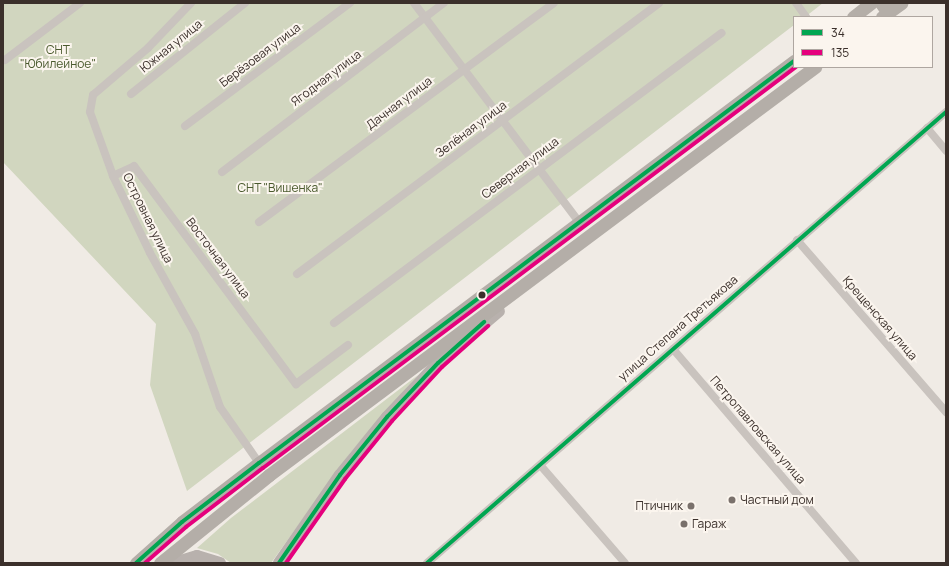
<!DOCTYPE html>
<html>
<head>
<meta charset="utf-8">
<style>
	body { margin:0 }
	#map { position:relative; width:949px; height:566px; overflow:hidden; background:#f0ebe5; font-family:Manrope,sans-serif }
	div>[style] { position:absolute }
	.green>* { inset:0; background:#d1d6bf }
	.minor>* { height:8px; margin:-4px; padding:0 4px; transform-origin:4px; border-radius:4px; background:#c9c3be }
	.primary>* { height:12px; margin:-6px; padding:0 6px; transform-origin:6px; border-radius:6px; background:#b8b1ad }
	.trunk>* { height:13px; margin:-6.5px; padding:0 6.5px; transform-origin:6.5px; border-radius:6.5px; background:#b4aea8 }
	.bus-1>* { height:4px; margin:-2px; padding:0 2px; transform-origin:2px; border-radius:2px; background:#00a651 }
	.bus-2>* { height:4px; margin:-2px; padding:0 2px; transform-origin:2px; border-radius:2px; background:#e5007d }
	.dots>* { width:11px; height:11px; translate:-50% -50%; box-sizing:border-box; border:2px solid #fbf5ee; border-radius:50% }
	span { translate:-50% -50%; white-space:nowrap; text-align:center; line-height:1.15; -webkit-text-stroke:4px #fbf5ee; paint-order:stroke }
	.street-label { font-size:12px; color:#3b302b }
	.park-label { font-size:12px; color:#4a5a2e }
	.poi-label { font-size:12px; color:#3b302b }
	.left { translate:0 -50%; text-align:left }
	.right { translate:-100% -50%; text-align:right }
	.frame { position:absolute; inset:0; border:4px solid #3b302b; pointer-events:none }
	.legend { position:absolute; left:793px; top:16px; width:140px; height:52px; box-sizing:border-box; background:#fbf5ee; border:1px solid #aea6a0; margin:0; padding:5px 7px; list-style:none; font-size:12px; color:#3b302b }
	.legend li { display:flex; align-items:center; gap:8px; height:20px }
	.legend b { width:20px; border:1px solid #aea6a0 }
</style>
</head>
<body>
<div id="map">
	<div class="green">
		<div style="clip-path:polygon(3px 3px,823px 3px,805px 17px,794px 17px,794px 25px,187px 491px,150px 385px,156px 324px,3px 162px)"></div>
		<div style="clip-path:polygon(418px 375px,351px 452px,271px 563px,231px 563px,218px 554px,197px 548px,231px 518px)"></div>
	</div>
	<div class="minor">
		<div style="left:191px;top:3px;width:62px;rotate:133.7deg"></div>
		<div style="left:148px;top:48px;width:72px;rotate:139.5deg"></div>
		<div style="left:93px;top:95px;width:17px;rotate:100deg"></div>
		<div style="left:90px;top:112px;width:68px;rotate:70.2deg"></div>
		<div style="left:113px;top:176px;width:85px;rotate:64.3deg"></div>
		<div style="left:150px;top:253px;width:93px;rotate:60.9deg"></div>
		<div style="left:195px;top:334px;width:77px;rotate:71.1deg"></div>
		<div style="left:220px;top:407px;width:68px;rotate:55.1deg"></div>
		<div style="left:414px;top:3px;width:273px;rotate:53deg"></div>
		<div style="left:796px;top:3px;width:17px;rotate:54deg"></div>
		<div style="left:5px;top:60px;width:94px;rotate:-37.2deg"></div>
		<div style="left:131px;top:94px;width:146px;rotate:-38.6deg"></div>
		<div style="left:185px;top:126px;width:206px;rotate:-36.7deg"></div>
		<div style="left:927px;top:128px;width:30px;rotate:50deg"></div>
		<div style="left:222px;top:172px;width:279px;rotate:-37.3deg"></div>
		<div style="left:113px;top:176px;width:23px;rotate:-25deg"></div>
		<div style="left:134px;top:166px;width:272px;rotate:53.4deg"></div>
		<div style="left:296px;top:384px;width:65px;rotate:-36.9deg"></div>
		<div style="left:259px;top:222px;width:367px;rotate:-36.6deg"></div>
		<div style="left:797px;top:240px;width:228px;rotate:49.1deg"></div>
		<div style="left:297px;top:274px;width:452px;rotate:-36.8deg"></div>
		<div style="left:334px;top:323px;width:484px;rotate:-36.8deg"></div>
		<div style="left:673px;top:349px;width:282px;rotate:49.5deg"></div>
		<div style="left:541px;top:466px;width:128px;rotate:49.1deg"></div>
		<div style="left:427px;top:563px;width:688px;rotate:-40.99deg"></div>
	</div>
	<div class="primary">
		<div style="left:174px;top:563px;width:24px;rotate:-17deg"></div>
		<div style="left:197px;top:556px;width:24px;rotate:17deg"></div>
		<div style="left:279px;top:563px;width:107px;rotate:-55.3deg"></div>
		<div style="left:340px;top:475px;width:75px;rotate:-51deg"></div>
		<div style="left:387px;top:417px;width:74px;rotate:-46.6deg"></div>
		<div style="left:438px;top:363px;width:80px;rotate:-40.4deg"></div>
	</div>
	<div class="trunk">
		<div style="left:881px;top:3px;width:12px;rotate:55deg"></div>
		<div style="left:853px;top:17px;width:23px;rotate:-38deg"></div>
		<div style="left:882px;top:17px;width:24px;rotate:-36deg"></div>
		<div style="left:136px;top:563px;width:62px;rotate:-41.7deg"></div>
		<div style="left:182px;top:522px;width:97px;rotate:-37.5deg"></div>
		<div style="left:259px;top:463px;width:669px;rotate:-36.92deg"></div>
		<div style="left:160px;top:563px;width:140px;rotate:-38.9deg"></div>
		<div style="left:269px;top:475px;width:682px;rotate:-36.77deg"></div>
	</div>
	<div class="bus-1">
		<div style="left:136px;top:563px;width:62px;rotate:-41.7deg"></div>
		<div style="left:182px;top:522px;width:97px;rotate:-37.5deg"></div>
		<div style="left:259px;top:463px;width:669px;rotate:-36.92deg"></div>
		<div style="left:279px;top:563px;width:107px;rotate:-55.3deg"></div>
		<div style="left:340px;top:475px;width:75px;rotate:-51deg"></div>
		<div style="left:387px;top:417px;width:74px;rotate:-46.6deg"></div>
		<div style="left:438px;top:363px;width:62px;rotate:-41.7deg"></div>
		<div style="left:427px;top:563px;width:688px;rotate:-40.99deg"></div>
	</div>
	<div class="bus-2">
		<div style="left:145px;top:563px;width:55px;rotate:-41.3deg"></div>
		<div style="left:186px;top:527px;width:97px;rotate:-37.5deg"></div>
		<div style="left:263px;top:468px;width:667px;rotate:-36.96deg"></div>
		<div style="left:286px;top:563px;width:103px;rotate:-54.9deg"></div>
		<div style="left:345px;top:479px;width:75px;rotate:-51deg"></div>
		<div style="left:392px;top:421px;width:74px;rotate:-47.2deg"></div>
		<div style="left:442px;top:367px;width:62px;rotate:-41.7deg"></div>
	</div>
	<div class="dots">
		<div style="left:482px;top:295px;background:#3b302b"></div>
		<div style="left:732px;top:500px;background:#7a716c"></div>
		<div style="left:691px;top:506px;background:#7a716c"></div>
		<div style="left:684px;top:524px;background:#7a716c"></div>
	</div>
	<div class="street-label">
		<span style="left:171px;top:46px;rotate:-39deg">Южная улица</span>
		<span style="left:260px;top:55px;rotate:-37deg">Берёзовая улица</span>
		<span style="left:326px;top:78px;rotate:-37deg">Ягодная улица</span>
		<span style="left:399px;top:103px;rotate:-37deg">Дачная улица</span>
		<span style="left:471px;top:129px;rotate:-37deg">Зелёная улица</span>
		<span style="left:520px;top:168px;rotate:-37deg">Северная улица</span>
		<span style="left:148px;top:218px;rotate:64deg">Островная улица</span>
		<span style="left:218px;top:258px;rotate:53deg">Восточная улица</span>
		<span style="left:880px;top:318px;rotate:49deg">Крещенская улица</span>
		<span style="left:678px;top:328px;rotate:-41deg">улица Степана Третьякова</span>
		<span style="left:758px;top:430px;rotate:49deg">Петропавловская улица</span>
	</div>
	<div class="park-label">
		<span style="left:58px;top:57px">СНТ<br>"Юбилейное"</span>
		<span style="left:280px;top:188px">СНТ "Вишенка"</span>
	</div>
	<div class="poi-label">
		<span class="left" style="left:740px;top:500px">Частный дом</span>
		<span class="right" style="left:683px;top:506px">Птичник</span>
		<span class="left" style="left:692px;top:524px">Гараж</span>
	</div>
	<div class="frame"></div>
	<ul class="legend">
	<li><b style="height:5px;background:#00a651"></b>34</li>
	<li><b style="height:5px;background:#e5007d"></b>135</li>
	</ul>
</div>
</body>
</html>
